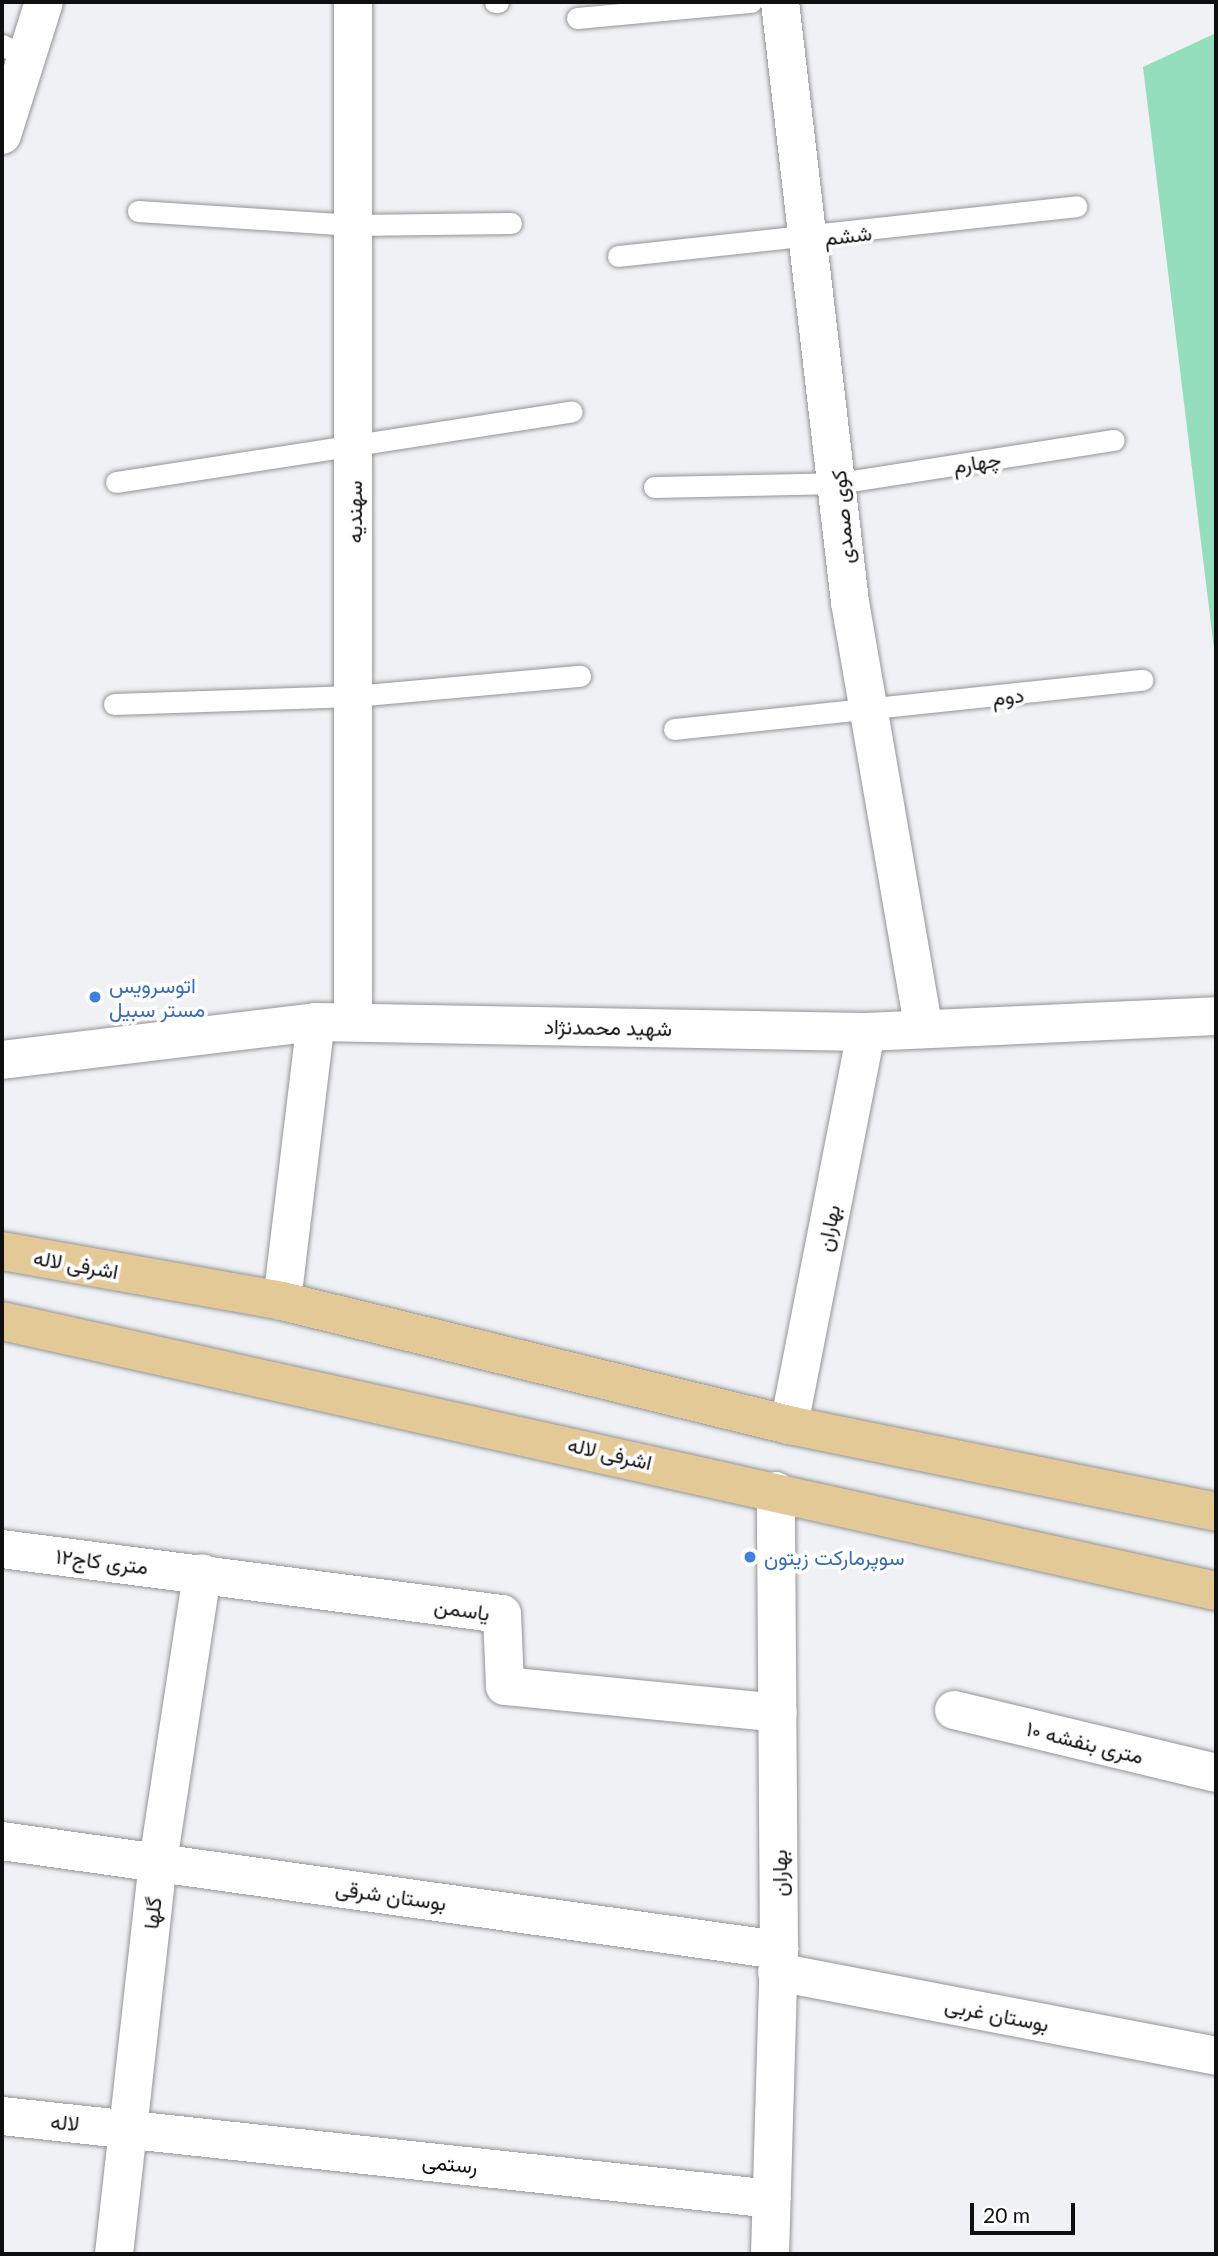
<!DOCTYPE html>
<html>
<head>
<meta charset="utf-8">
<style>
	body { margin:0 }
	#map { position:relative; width:1218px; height:2256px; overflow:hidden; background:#f0f1f4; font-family:Lato,Vazirmatn,sans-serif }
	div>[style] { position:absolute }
	.green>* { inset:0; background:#94debd }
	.roads { filter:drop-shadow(0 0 2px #949497) drop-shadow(0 0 2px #949497) }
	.lane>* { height:21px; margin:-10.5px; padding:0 10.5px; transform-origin:10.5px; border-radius:10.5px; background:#fff }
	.street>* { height:38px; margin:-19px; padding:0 19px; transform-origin:19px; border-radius:19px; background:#fff }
	.secondary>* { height:38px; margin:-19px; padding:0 19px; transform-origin:19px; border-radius:19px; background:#fff }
	.primary>* { height:38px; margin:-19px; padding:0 19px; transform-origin:19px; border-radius:19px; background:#e3c996 }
	.dots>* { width:19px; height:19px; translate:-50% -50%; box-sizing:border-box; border:4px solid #fefeff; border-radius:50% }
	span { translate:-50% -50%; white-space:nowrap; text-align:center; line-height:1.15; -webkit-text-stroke:7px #fefeff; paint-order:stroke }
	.street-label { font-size:21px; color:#0f0f10 }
	.shop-label { font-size:21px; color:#366cbe }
	.left { translate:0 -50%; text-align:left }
	.frame { position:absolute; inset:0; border:4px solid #0f0f10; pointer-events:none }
	.scale { position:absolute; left:970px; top:2203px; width:105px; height:32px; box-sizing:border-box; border:4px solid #0f0f10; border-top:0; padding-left:9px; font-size:21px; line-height:24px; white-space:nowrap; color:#0f0f10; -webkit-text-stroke:5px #fefeff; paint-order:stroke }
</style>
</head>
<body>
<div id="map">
	<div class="green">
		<div style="clip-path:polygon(1216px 33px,1216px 665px,1143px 67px)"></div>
	</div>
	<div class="roads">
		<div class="lane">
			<div style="left:495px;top:2px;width:3px"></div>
			<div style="left:577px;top:18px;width:175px;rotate:-5.3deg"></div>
			<div style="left:2px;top:45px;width:28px;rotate:26deg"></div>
			<div style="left:138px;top:211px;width:216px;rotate:3.7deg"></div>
			<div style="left:354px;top:225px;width:157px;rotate:-0.7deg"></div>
			<div style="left:618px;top:256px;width:461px;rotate:-6.2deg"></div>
			<div style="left:116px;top:482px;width:461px;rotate:-8.8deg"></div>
			<div style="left:654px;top:487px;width:185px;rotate:-1.2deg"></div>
			<div style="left:839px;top:483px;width:278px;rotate:-8.9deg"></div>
			<div style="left:114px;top:704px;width:240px;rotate:-1.9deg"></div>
			<div style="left:354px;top:696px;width:227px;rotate:-5.1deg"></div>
			<div style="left:674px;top:729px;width:471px;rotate:-6deg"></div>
		</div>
		<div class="street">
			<div style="left:353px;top:2px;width:1020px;rotate:90deg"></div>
			<div style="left:780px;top:2px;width:604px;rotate:83.35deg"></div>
			<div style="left:850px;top:602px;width:433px;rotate:80.2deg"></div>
			<div style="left:2px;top:1549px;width:504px;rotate:7.41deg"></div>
			<div style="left:502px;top:1614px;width:72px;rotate:87.6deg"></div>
			<div style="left:505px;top:1686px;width:274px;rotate:5.6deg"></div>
			<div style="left:954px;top:1710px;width:269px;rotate:13.5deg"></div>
			<div style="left:2px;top:1841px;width:785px;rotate:7.99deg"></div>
			<div style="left:777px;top:1972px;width:447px;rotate:10.8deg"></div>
			<div style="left:2px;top:2116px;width:774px;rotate:6.15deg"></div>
			<div style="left:114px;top:2254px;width:394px;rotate:-83.6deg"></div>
			<div style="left:158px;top:1862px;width:292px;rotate:-81.3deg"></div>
		</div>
		<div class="secondary">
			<div style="left:2px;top:135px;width:139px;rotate:-72.5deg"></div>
			<div style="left:2px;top:1060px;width:316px;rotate:-6.9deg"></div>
			<div style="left:316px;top:1022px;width:550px;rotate:1.04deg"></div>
			<div style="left:866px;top:1032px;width:350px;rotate:-2.6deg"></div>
			<div style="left:282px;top:1301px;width:281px;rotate:-83.1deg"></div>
			<div style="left:789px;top:1425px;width:400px;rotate:-78.9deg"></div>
			<div style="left:770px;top:2254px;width:304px;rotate:-88.3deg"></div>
			<div style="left:779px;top:1950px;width:459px;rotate:-90.4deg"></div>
		</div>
		<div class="primary">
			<div style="left:2px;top:1251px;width:284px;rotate:10.1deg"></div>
			<div style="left:282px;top:1301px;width:522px;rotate:13.74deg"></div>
			<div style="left:789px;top:1425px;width:436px;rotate:11.5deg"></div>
			<div style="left:2px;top:1321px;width:1244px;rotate:12.54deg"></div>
		</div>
	</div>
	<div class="dots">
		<div style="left:95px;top:997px;background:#3f7fe0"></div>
		<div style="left:750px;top:1557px;background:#3f7fe0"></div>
	</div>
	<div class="street-label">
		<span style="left:848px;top:235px;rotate:-7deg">ششم</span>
		<span style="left:977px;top:462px;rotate:-9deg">چهارم</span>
		<span style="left:354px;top:512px;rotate:-90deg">سهندیه</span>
		<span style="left:842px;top:517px;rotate:-95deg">کوی صمدی</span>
		<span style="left:1008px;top:696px;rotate:-7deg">دوم</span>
		<span style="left:608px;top:1027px;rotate:1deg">شهید محمدنژاد</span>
		<span style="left:828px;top:1228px;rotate:-79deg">بهاران</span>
		<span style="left:76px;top:1264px;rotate:10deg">اشرفی لاله</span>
		<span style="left:610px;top:1453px;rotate:13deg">اشرفی لاله</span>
		<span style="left:102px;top:1561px;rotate:7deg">۱۲متری کاج</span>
		<span style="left:462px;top:1609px;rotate:8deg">یاسمن</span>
		<span style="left:1085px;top:1742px;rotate:14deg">۱۰ متری بنفشه</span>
		<span style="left:779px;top:1873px;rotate:-90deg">بهاران</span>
		<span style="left:391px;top:1895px;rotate:8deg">بوستان شرقی</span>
		<span style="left:152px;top:1913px;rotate:-84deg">گلها</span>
		<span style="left:997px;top:2014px;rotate:11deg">بوستان غربی</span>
		<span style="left:65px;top:2122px;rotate:5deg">لاله</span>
		<span style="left:450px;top:2163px;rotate:6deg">رستمی</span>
	</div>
	<div class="shop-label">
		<span class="left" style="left:109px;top:997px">اتوسرویس<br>مستر سبیل</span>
		<span class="left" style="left:764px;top:1557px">سوپرمارکت زیتون</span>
	</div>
	<div class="frame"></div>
	<div class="scale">20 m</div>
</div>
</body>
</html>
